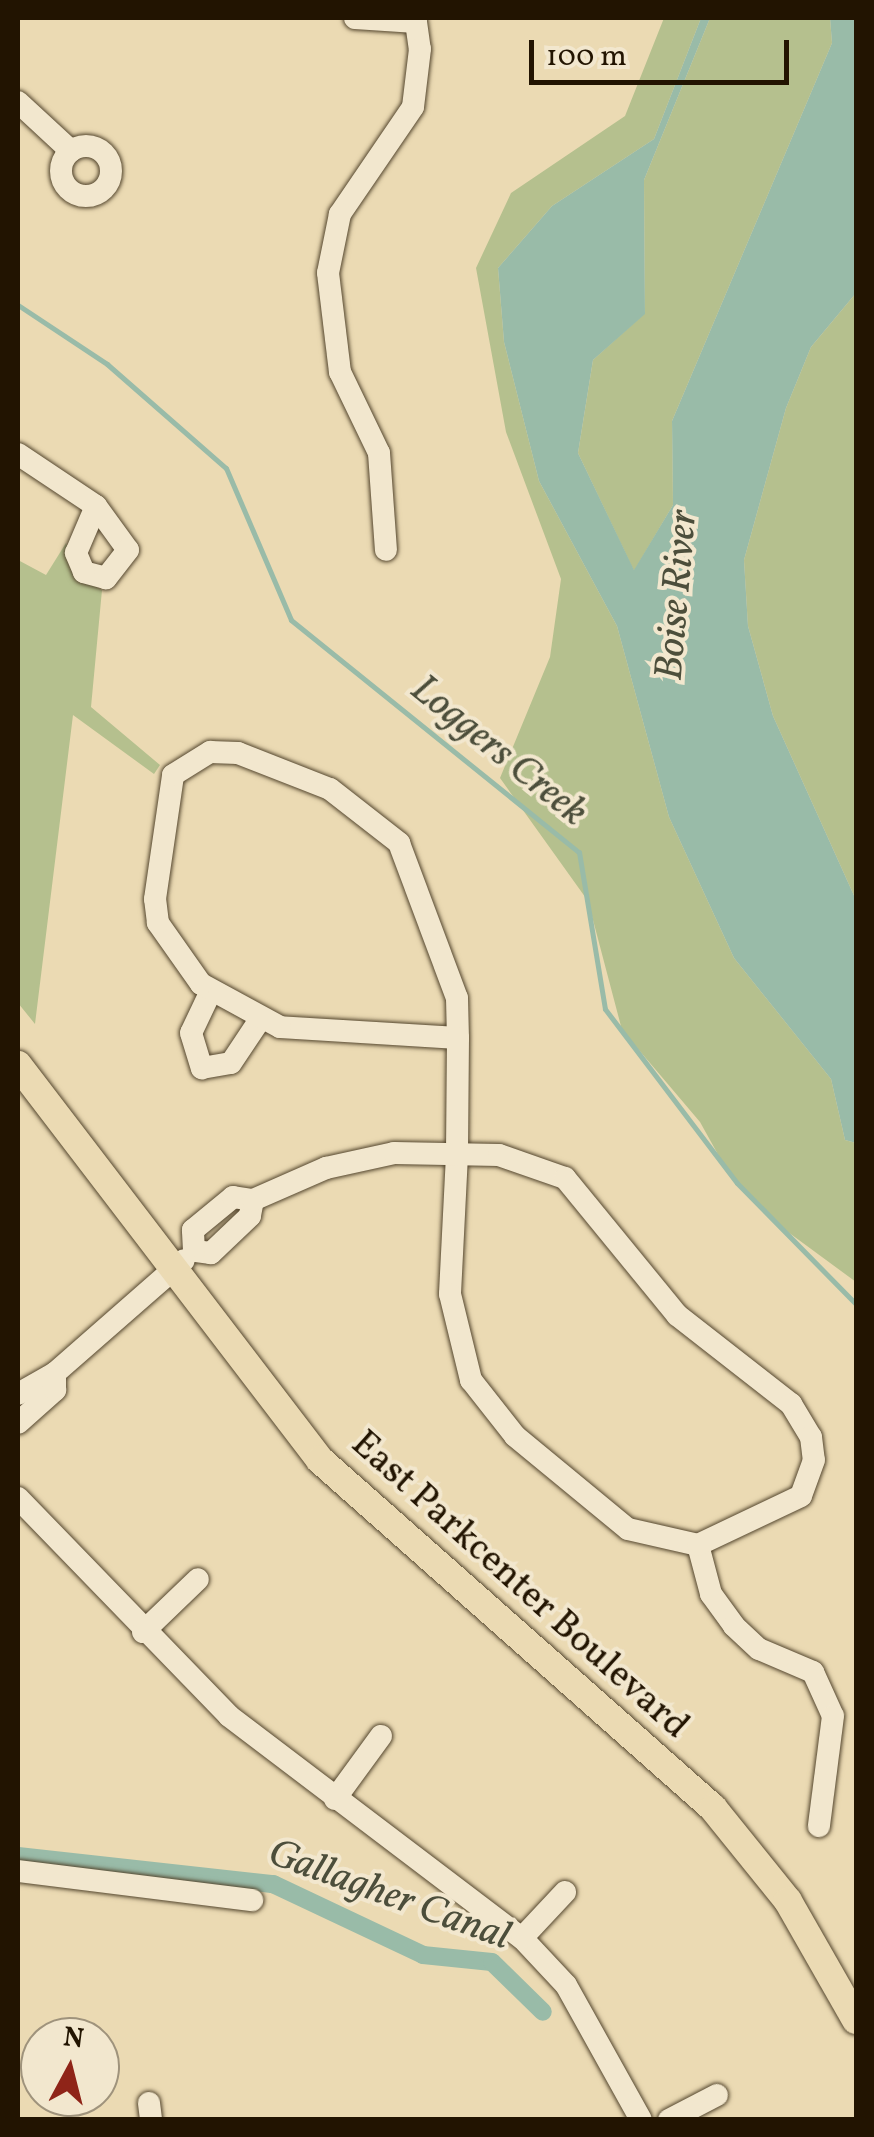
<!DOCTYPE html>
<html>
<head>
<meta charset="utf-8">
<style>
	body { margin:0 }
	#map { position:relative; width:874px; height:2137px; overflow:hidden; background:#ebdab3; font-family:Vollkorn,serif }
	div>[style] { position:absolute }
	.green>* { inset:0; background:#b5c08e }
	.water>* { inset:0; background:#99bba8 }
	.stream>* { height:5px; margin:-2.5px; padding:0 2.5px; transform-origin:2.5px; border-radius:2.5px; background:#99bba8 }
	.canal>* { height:18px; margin:-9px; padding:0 9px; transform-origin:9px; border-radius:9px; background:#99bba8 }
	.roads { filter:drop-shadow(0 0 2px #54462e) drop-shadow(0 0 2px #54462e) }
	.minor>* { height:22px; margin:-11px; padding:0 11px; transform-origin:11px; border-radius:11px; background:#f2e7ce }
	.minor>.ring { margin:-11px; padding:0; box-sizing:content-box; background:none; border:22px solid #f2e7ce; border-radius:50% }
	.major>* { height:28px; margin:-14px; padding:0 14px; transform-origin:14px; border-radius:14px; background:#ebdab3 }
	span { translate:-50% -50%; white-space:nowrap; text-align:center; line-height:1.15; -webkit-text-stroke:8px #f2e7ce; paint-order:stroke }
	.street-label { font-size:38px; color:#221401 }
	.water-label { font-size:40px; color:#4c4e3b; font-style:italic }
	.frame { position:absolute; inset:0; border:20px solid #221401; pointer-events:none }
	.north { position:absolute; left:20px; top:2017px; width:100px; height:100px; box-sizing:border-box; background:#f2e7ce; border:2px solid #9f937c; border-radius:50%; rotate:7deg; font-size:28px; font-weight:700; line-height:40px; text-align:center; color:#221401 }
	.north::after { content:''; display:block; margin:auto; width:35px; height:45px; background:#8f2418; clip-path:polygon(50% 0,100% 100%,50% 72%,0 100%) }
	.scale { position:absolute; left:529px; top:40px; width:260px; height:45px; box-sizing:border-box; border:5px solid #221401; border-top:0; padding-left:12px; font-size:30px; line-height:35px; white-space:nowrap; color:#221401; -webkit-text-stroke:8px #f2e7ce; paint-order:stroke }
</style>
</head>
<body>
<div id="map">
	<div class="green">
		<div style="clip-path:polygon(664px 18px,701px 18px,654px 139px,552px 206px,498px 268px,504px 342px,539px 481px,617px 626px,669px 817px,734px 958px,831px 1079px,845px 1140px,856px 1143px,856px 1282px,773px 1221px,730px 1176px,700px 1122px,622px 1030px,588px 901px,500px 778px,550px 657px,561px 579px,506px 432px,476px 268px,511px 193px,625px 116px)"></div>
		<div style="clip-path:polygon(710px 18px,830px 18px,832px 43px,672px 421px,673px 505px,634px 571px,578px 453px,593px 360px,645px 313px,644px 180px)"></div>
		<div style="clip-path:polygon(856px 293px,856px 900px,773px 716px,748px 626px,744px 560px,786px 408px,811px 347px)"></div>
		<div style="clip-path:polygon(66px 543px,77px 576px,102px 590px,91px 707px,160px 765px,154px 774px,73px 715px,35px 1024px,18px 1003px,18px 560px,46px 575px)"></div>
	</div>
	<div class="water">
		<div style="clip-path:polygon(701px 18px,710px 18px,644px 180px,645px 314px,593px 360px,578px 453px,634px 570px,673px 505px,672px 421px,832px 43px,830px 18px,856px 18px,856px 293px,811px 347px,786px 408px,744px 560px,748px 626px,773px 716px,856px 900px,856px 1143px,845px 1140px,831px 1079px,734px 958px,669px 817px,617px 626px,539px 481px,504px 342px,498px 268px,552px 206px,654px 139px)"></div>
	</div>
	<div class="stream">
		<div style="left:18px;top:305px;width:107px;rotate:33.5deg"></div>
		<div style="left:107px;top:364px;width:158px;rotate:41.2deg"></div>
		<div style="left:226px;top:468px;width:165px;rotate:66.8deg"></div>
		<div style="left:291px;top:620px;width:370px;rotate:38.9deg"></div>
		<div style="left:579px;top:852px;width:159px;rotate:80.6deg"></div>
		<div style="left:605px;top:1009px;width:218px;rotate:52.8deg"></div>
		<div style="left:737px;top:1183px;width:170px;rotate:45.5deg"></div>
	</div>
	<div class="canal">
		<div style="left:18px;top:1856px;width:257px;rotate:6.3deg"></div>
		<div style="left:273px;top:1884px;width:166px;rotate:25.3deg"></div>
		<div style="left:423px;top:1955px;width:69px;rotate:5.8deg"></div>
		<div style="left:492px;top:1962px;width:71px;rotate:44.4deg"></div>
	</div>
	<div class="roads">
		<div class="minor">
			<div style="left:355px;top:18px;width:61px;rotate:3.8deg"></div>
			<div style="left:416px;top:22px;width:27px;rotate:82deg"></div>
			<div style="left:420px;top:49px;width:58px;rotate:96.9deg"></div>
			<div style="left:413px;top:107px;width:130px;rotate:124.3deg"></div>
			<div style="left:340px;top:214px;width:60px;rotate:101.5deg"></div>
			<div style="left:328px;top:273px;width:100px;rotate:83.1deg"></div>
			<div style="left:340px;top:372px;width:90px;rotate:64.3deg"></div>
			<div style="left:379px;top:453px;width:97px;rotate:85.9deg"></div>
			<div style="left:18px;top:102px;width:72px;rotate:42.8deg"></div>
			<div class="ring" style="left:61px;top:146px;width:28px;height:28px"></div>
			<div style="left:18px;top:454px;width:94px;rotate:33.7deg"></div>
			<div style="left:96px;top:506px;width:54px;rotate:54deg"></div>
			<div style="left:128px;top:550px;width:36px;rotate:128deg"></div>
			<div style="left:106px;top:578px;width:23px;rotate:-165deg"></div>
			<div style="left:84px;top:572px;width:21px;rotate:-113deg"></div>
			<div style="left:76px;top:553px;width:51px;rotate:-66.9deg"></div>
			<div style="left:210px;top:993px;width:44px;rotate:115.4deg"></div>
			<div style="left:191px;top:1033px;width:37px;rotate:73deg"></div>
			<div style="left:202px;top:1068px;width:29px;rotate:-10deg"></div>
			<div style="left:231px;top:1063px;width:50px;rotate:-56.3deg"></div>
			<div style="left:458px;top:1038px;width:178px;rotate:-176.5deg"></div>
			<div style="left:280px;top:1027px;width:90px;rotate:-151.4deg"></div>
			<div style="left:201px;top:984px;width:75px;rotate:-125.2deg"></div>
			<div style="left:158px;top:923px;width:24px;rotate:-97deg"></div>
			<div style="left:155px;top:899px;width:125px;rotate:-81.7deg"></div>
			<div style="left:173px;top:775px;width:44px;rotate:-31.9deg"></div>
			<div style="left:210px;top:752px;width:28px;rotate:2deg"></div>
			<div style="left:238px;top:753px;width:99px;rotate:21.4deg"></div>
			<div style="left:330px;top:789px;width:88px;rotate:38deg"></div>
			<div style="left:399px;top:843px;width:165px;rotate:69.5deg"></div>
			<div style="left:457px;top:998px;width:40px;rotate:88.6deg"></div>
			<div style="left:458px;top:1038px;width:117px;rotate:90.5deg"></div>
			<div style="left:457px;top:1155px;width:139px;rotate:92.9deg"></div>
			<div style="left:450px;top:1294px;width:89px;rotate:76.3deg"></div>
			<div style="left:471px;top:1380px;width:71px;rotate:51.8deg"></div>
			<div style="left:515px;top:1436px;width:146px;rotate:39.5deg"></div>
			<div style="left:628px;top:1529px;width:72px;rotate:12.9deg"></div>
			<div style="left:698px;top:1545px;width:51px;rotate:75.1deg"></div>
			<div style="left:711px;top:1594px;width:39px;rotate:54deg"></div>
			<div style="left:734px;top:1626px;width:34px;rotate:43deg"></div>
			<div style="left:759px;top:1649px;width:59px;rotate:23.1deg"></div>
			<div style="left:813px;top:1672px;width:48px;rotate:65.6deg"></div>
			<div style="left:833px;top:1716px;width:111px;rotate:97.3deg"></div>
			<div style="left:253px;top:1200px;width:16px;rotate:101deg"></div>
			<div style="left:250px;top:1216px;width:54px;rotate:136.5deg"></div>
			<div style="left:211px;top:1253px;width:17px;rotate:-173deg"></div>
			<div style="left:194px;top:1251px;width:21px;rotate:-93deg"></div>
			<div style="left:193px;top:1230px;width:52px;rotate:-39.5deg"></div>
			<div style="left:233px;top:1197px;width:20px;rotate:9deg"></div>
			<div style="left:253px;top:1200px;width:80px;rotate:-23.7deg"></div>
			<div style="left:326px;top:1168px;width:70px;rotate:-12.4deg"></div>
			<div style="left:394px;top:1153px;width:105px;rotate:1.1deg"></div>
			<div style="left:499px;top:1155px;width:70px;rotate:19.2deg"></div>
			<div style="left:565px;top:1178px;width:177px;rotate:50.7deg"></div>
			<div style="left:677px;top:1315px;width:145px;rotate:38deg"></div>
			<div style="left:791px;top:1404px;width:39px;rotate:59deg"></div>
			<div style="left:811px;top:1437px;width:23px;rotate:83deg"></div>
			<div style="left:814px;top:1460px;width:38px;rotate:110deg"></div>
			<div style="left:801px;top:1496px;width:114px;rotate:154.6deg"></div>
			<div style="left:18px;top:1394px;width:43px;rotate:-29.6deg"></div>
			<div style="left:55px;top:1373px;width:171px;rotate:-41.2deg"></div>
			<div style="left:18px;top:1423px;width:50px;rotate:-41.7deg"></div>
			<div style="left:55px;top:1390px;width:17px;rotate:-90deg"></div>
			<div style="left:18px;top:1498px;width:303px;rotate:45.9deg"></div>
			<div style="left:229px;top:1716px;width:368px;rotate:37.2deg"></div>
			<div style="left:522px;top:1938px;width:64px;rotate:46.9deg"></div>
			<div style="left:566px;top:1985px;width:154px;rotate:60.9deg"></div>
			<div style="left:143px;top:1632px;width:76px;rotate:-43.9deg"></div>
			<div style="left:335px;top:1799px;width:78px;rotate:-53.9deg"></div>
			<div style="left:18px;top:1871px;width:236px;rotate:7.1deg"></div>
			<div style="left:522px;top:1938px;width:63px;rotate:-46.9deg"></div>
			<div style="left:149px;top:2103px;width:17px;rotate:83deg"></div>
			<div style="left:669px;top:2120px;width:54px;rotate:-27.5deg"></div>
		</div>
		<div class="major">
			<div style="left:18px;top:1065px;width:497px;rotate:52.6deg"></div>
			<div style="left:320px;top:1460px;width:525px;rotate:41.52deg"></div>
			<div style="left:713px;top:1808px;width:119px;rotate:51.1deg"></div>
			<div style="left:788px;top:1901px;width:137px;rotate:60.3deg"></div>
		</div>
	</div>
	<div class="street-label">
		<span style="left:519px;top:1586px;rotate:42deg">East Parkcenter Boulevard</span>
	</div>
	<div class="water-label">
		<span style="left:678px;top:595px;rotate:-85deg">Boise River</span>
		<span style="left:498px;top:752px;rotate:39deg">Loggers Creek</span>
		<span style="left:389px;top:1896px;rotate:20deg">Gallagher Canal</span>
	</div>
	<div class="frame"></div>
	<div class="north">N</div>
	<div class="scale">100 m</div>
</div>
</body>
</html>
